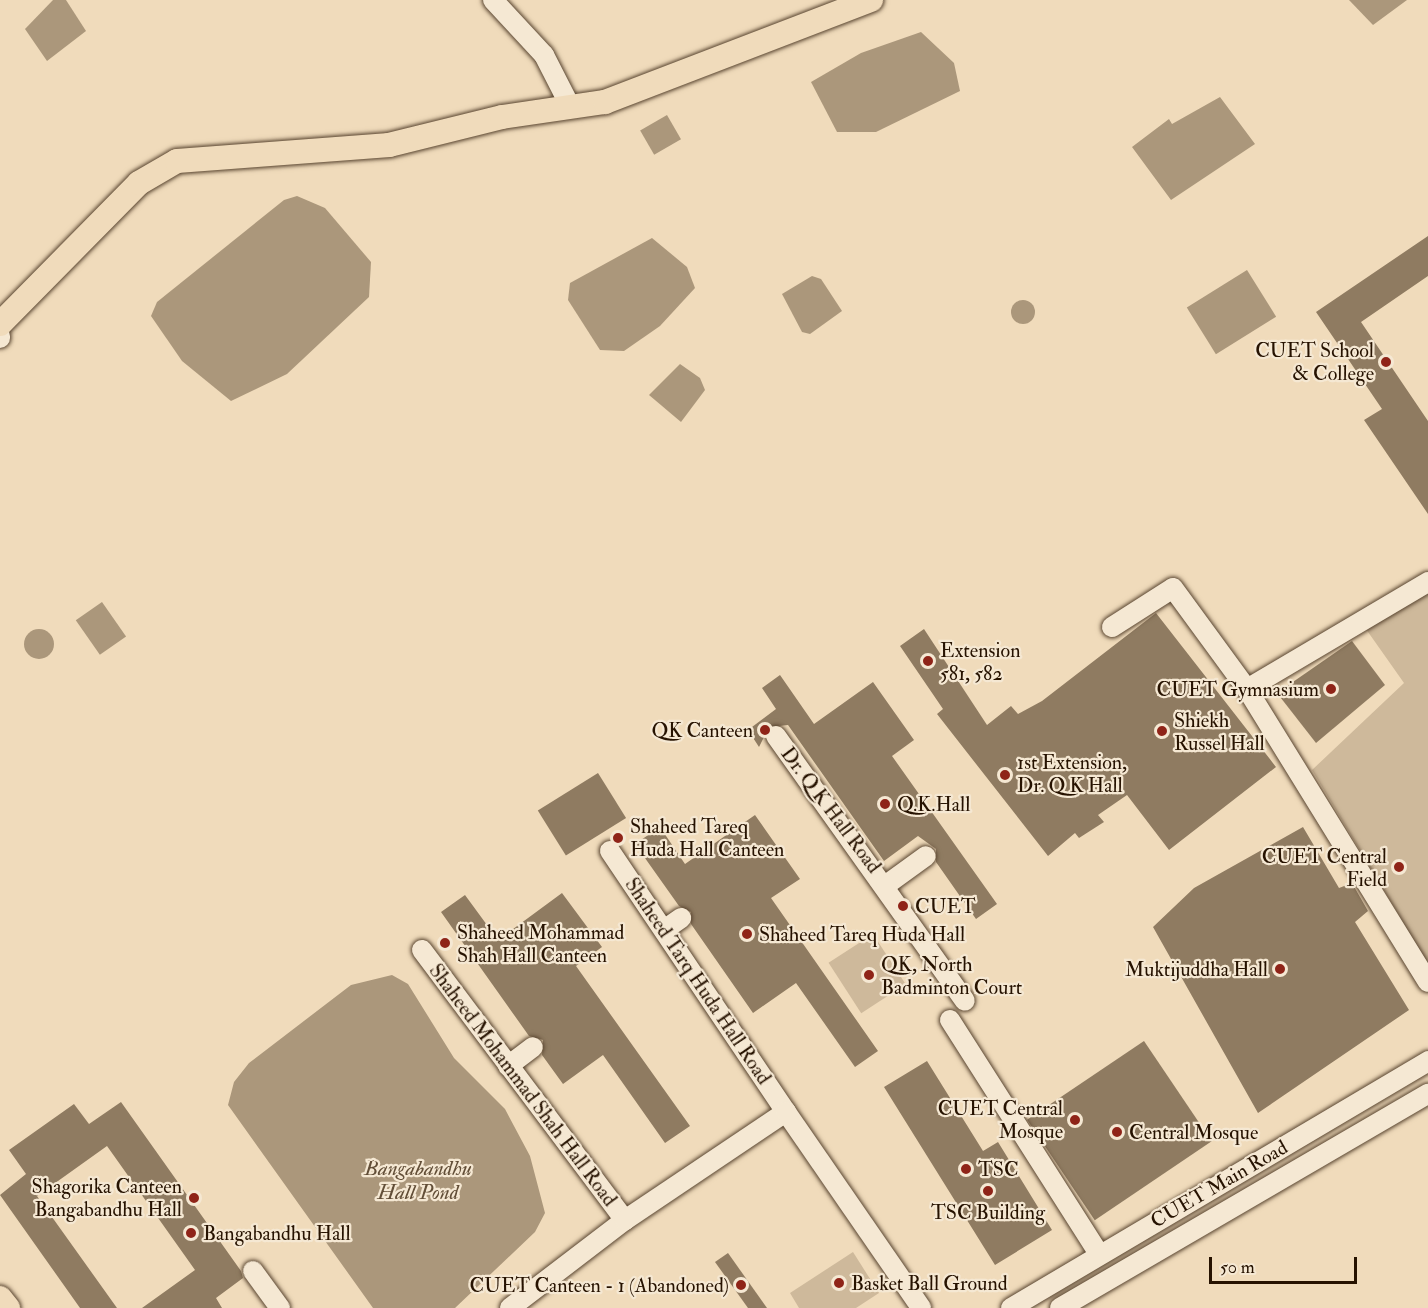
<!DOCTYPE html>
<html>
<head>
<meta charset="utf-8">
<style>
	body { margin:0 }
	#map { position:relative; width:1428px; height:1308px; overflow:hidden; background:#f0dbbb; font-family:"IM FELL Double Pica",serif }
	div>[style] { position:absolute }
	.green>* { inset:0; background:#ceb99b; transform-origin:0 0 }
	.water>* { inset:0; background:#ab977b; transform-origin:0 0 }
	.round { border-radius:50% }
	.building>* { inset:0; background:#8f7b61; transform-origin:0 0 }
	.roads { filter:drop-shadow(0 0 2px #58442f) drop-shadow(0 0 2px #58442f) }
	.minor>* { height:20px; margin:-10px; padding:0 10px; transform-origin:10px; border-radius:10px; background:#f5e8d3 }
	.major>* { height:24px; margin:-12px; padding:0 12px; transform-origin:12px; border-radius:12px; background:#f0dbbb }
	.dots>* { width:16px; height:16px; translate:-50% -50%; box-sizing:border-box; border:3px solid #f5e8d3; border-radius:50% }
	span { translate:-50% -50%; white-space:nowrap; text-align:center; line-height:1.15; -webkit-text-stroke:4.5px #f5e8d3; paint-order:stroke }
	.poi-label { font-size:20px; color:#261200 }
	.right { translate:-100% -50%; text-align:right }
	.left { translate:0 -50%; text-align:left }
	.street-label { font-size:20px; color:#261200 }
	.water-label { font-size:21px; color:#624e37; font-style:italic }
	.scale { position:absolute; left:1209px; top:1257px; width:148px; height:27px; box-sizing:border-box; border:3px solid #261200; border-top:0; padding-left:8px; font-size:18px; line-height:21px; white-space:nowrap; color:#261200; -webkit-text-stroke:4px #f5e8d3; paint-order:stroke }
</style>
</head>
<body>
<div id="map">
	<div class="green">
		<div style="clip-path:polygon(1428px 583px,1428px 964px,1312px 770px,1404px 683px,1361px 622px)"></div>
		<div style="left:873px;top:934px;width:60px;height:53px;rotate:57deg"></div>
		<div style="clip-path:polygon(853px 1252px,879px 1293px,856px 1308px,799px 1308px,790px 1293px)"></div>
	</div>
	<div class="water">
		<div style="clip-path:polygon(53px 0,66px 0,86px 31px,47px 61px,25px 29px)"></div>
		<div style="clip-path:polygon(1349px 0,1407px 0,1373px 25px)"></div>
		<div style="clip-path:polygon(921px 32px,954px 63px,960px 91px,876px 132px,837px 132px,811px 82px,861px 53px)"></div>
		<div style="clip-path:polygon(1220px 97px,1255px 144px,1171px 200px,1132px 147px,1169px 119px,1172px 124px)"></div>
		<div style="left:667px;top:115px;width:28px;height:31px;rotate:60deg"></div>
		<div style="clip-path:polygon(297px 196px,325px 208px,371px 262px,369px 297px,287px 374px,231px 401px,182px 361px,151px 316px,157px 302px,284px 200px)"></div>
		<div style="clip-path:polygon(652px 238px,687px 267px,695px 288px,660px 326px,624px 351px,600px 350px,568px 300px,570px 283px)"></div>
		<div style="left:1247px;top:270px;width:55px;height:71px;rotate:58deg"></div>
		<div style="clip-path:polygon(812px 276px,821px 279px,842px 311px,810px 334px,802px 332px,782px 294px)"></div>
		<div class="round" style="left:1011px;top:300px;width:24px;height:24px"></div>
		<div style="clip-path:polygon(680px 364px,700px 378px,705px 390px,681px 422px,649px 395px)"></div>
		<div style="left:102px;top:602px;width:42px;height:32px;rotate:55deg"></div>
		<div class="round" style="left:24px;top:629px;width:30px;height:30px"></div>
		<div style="clip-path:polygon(392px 975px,408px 984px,454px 1058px,505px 1109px,530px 1156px,545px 1213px,535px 1232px,455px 1308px,373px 1308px,228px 1105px,234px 1082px,249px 1063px,351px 985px)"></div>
	</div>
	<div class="building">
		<div style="clip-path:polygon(1428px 236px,1428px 276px,1361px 322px,1428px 421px,1428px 514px,1364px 420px,1382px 409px,1316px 312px)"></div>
		<div style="clip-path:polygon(1156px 613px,1276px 767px,1169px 850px,1127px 795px,1098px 815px,1104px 822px,1079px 838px,1075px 833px,1048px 856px,937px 714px,943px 709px,900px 646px,924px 629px,987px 725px,1011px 706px,1018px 714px,1042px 701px)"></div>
		<div style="clip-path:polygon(1352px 641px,1385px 685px,1316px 743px,1277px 693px)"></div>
		<div style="clip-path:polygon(780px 675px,814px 724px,873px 682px,914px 740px,892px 756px,997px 904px,976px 919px,936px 862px,936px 849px,918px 836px,884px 861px,788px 725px,769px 727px,759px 747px,748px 730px,776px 709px,762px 688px)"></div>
		<div style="left:598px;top:773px;width:53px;height:71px;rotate:58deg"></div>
		<div style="clip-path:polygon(755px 815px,800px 879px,771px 898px,878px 1051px,855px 1067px,796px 983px,753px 1013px,691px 924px,691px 912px,679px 906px,635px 844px,660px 827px,685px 864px)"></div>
		<div style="clip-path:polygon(1303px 827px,1339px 888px,1352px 883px,1368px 911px,1355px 922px,1409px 1010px,1258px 1113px,1153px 927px,1194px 888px)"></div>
		<div style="clip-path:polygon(562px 893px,602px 947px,576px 966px,690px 1126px,665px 1143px,603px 1055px,563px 1084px,542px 1055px,543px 1040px,529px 1036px,441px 912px,465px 895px,498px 940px)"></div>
		<div style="left:1144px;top:1041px;width:121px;height:141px;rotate:56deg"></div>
		<div style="clip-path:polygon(927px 1061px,983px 1151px,998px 1142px,1052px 1230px,995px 1265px,884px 1087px)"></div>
		<div style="clip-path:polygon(121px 1102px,241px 1271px,243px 1278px,216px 1298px,222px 1308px,142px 1308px,195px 1270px,107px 1146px,37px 1196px,117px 1308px,80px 1308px,0 1195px,26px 1174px,9px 1150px,74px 1104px,89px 1124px)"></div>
		<div style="clip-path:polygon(728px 1253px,767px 1308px,748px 1308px,715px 1262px)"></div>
	</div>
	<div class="roads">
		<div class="minor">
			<div style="left:493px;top:0;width:75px;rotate:47.2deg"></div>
			<div style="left:544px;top:55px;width:59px;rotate:63deg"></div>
			<div style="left:0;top:336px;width:2px;rotate:90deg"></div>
			<div style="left:1428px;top:582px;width:210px;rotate:149.4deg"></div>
			<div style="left:1247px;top:689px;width:344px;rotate:58.3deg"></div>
			<div style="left:1112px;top:627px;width:72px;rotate:-32.6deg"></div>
			<div style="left:1173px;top:588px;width:125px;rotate:53.8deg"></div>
			<div style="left:776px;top:736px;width:325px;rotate:54.5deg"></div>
			<div style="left:610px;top:851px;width:315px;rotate:56deg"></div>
			<div style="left:886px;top:885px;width:49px;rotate:-35.9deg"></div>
			<div style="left:664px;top:930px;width:21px;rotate:-35deg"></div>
			<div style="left:422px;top:950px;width:338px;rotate:53.1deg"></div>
			<div style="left:950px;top:1020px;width:277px;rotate:57.5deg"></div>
			<div style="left:508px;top:1066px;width:31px;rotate:-37deg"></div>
			<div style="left:253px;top:1271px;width:46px;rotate:53.9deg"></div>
			<div style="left:510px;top:1308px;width:145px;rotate:-37.4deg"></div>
			<div style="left:625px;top:1220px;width:194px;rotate:-33.9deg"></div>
			<div style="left:786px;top:1112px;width:238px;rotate:55.4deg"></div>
			<div style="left:1011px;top:1308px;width:485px;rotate:-30.6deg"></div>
			<div style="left:1060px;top:1308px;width:426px;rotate:-30.2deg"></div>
		</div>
		<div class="major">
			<div style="left:0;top:324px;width:198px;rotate:-45.4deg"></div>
			<div style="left:139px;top:183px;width:44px;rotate:-30.1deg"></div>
			<div style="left:177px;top:161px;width:213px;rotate:-4.3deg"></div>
			<div style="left:389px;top:145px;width:116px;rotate:-13.9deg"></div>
			<div style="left:502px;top:117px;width:104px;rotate:-8.3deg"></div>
			<div style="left:605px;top:102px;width:285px;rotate:-21deg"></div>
			<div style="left:0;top:1298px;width:13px;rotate:51deg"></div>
		</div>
	</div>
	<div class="dots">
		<div style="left:1386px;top:362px;background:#8f2418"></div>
		<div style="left:928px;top:661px;background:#8f2418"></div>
		<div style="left:1331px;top:689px;background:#8f2418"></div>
		<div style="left:765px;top:730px;background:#8f2418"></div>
		<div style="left:1162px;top:731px;background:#8f2418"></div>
		<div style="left:1005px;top:775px;background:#8f2418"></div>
		<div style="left:885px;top:804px;background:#8f2418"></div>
		<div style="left:618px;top:838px;background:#8f2418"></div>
		<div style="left:1399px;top:867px;background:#8f2418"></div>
		<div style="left:903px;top:906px;background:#8f2418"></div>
		<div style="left:747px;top:934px;background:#8f2418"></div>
		<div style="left:445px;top:943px;background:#8f2418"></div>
		<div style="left:1280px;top:969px;background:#8f2418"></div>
		<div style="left:869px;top:975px;background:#8f2418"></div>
		<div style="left:1075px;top:1120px;background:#8f2418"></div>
		<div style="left:1117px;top:1132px;background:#8f2418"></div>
		<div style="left:966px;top:1169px;background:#8f2418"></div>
		<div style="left:988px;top:1191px;background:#8f2418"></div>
		<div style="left:194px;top:1198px;background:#8f2418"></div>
		<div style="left:191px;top:1233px;background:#8f2418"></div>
		<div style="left:839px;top:1283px;background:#8f2418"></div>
		<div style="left:741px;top:1285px;background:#8f2418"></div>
	</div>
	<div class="poi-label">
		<span class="right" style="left:1374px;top:362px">CUET School<br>&amp; College</span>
		<span class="left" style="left:940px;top:662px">Extension<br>581, 582</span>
		<span class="right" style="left:1319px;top:689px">CUET Gymnasium</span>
		<span class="left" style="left:1174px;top:732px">Shiekh<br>Russel Hall</span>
		<span class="right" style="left:753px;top:730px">QK Canteen</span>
		<span class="left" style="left:1017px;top:774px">1st Extension,<br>Dr. Q K Hall</span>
		<span class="left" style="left:897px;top:804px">Q.K.Hall</span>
		<span class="left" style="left:630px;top:838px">Shaheed Tareq<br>Huda Hall Canteen</span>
		<span class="right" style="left:1387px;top:868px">CUET Central<br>Field</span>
		<span class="left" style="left:915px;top:906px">CUET</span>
		<span class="left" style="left:457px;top:944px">Shaheed Mohammad<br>Shah Hall Canteen</span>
		<span class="left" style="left:759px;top:934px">Shaheed Tareq Huda Hall</span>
		<span class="left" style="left:881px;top:976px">QK, North<br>Badminton Court</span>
		<span class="right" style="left:1268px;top:969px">Muktijuddha Hall</span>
		<span class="right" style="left:1063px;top:1120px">CUET Central<br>Mosque</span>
		<span class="left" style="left:1129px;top:1132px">Central Mosque</span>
		<span class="left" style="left:978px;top:1169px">TSC</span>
		<span class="right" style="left:182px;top:1198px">Shagorika Canteen<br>Bangabandhu Hall</span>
		<span style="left:988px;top:1212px">TSC Building</span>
		<span class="left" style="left:203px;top:1233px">Bangabandhu Hall</span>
		<span class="left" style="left:851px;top:1283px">Basket Ball Ground</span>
		<span class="right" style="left:729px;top:1285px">CUET Canteen - 1 (Abandoned)</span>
	</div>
	<div class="street-label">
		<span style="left:831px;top:810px;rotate:53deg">Dr. Q K Hall Road</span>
		<span style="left:698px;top:981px;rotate:56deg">Shaheed Tarq Huda Hall Road</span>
		<span style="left:523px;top:1085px;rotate:53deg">Shaheed Mohammad Shah Hall Road</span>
		<span style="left:1219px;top:1184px;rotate:-30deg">CUET Main Road</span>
	</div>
	<div class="water-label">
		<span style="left:418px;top:1181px">Bangabandhu<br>Hall Pond</span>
	</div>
	<div class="scale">50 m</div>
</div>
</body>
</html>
